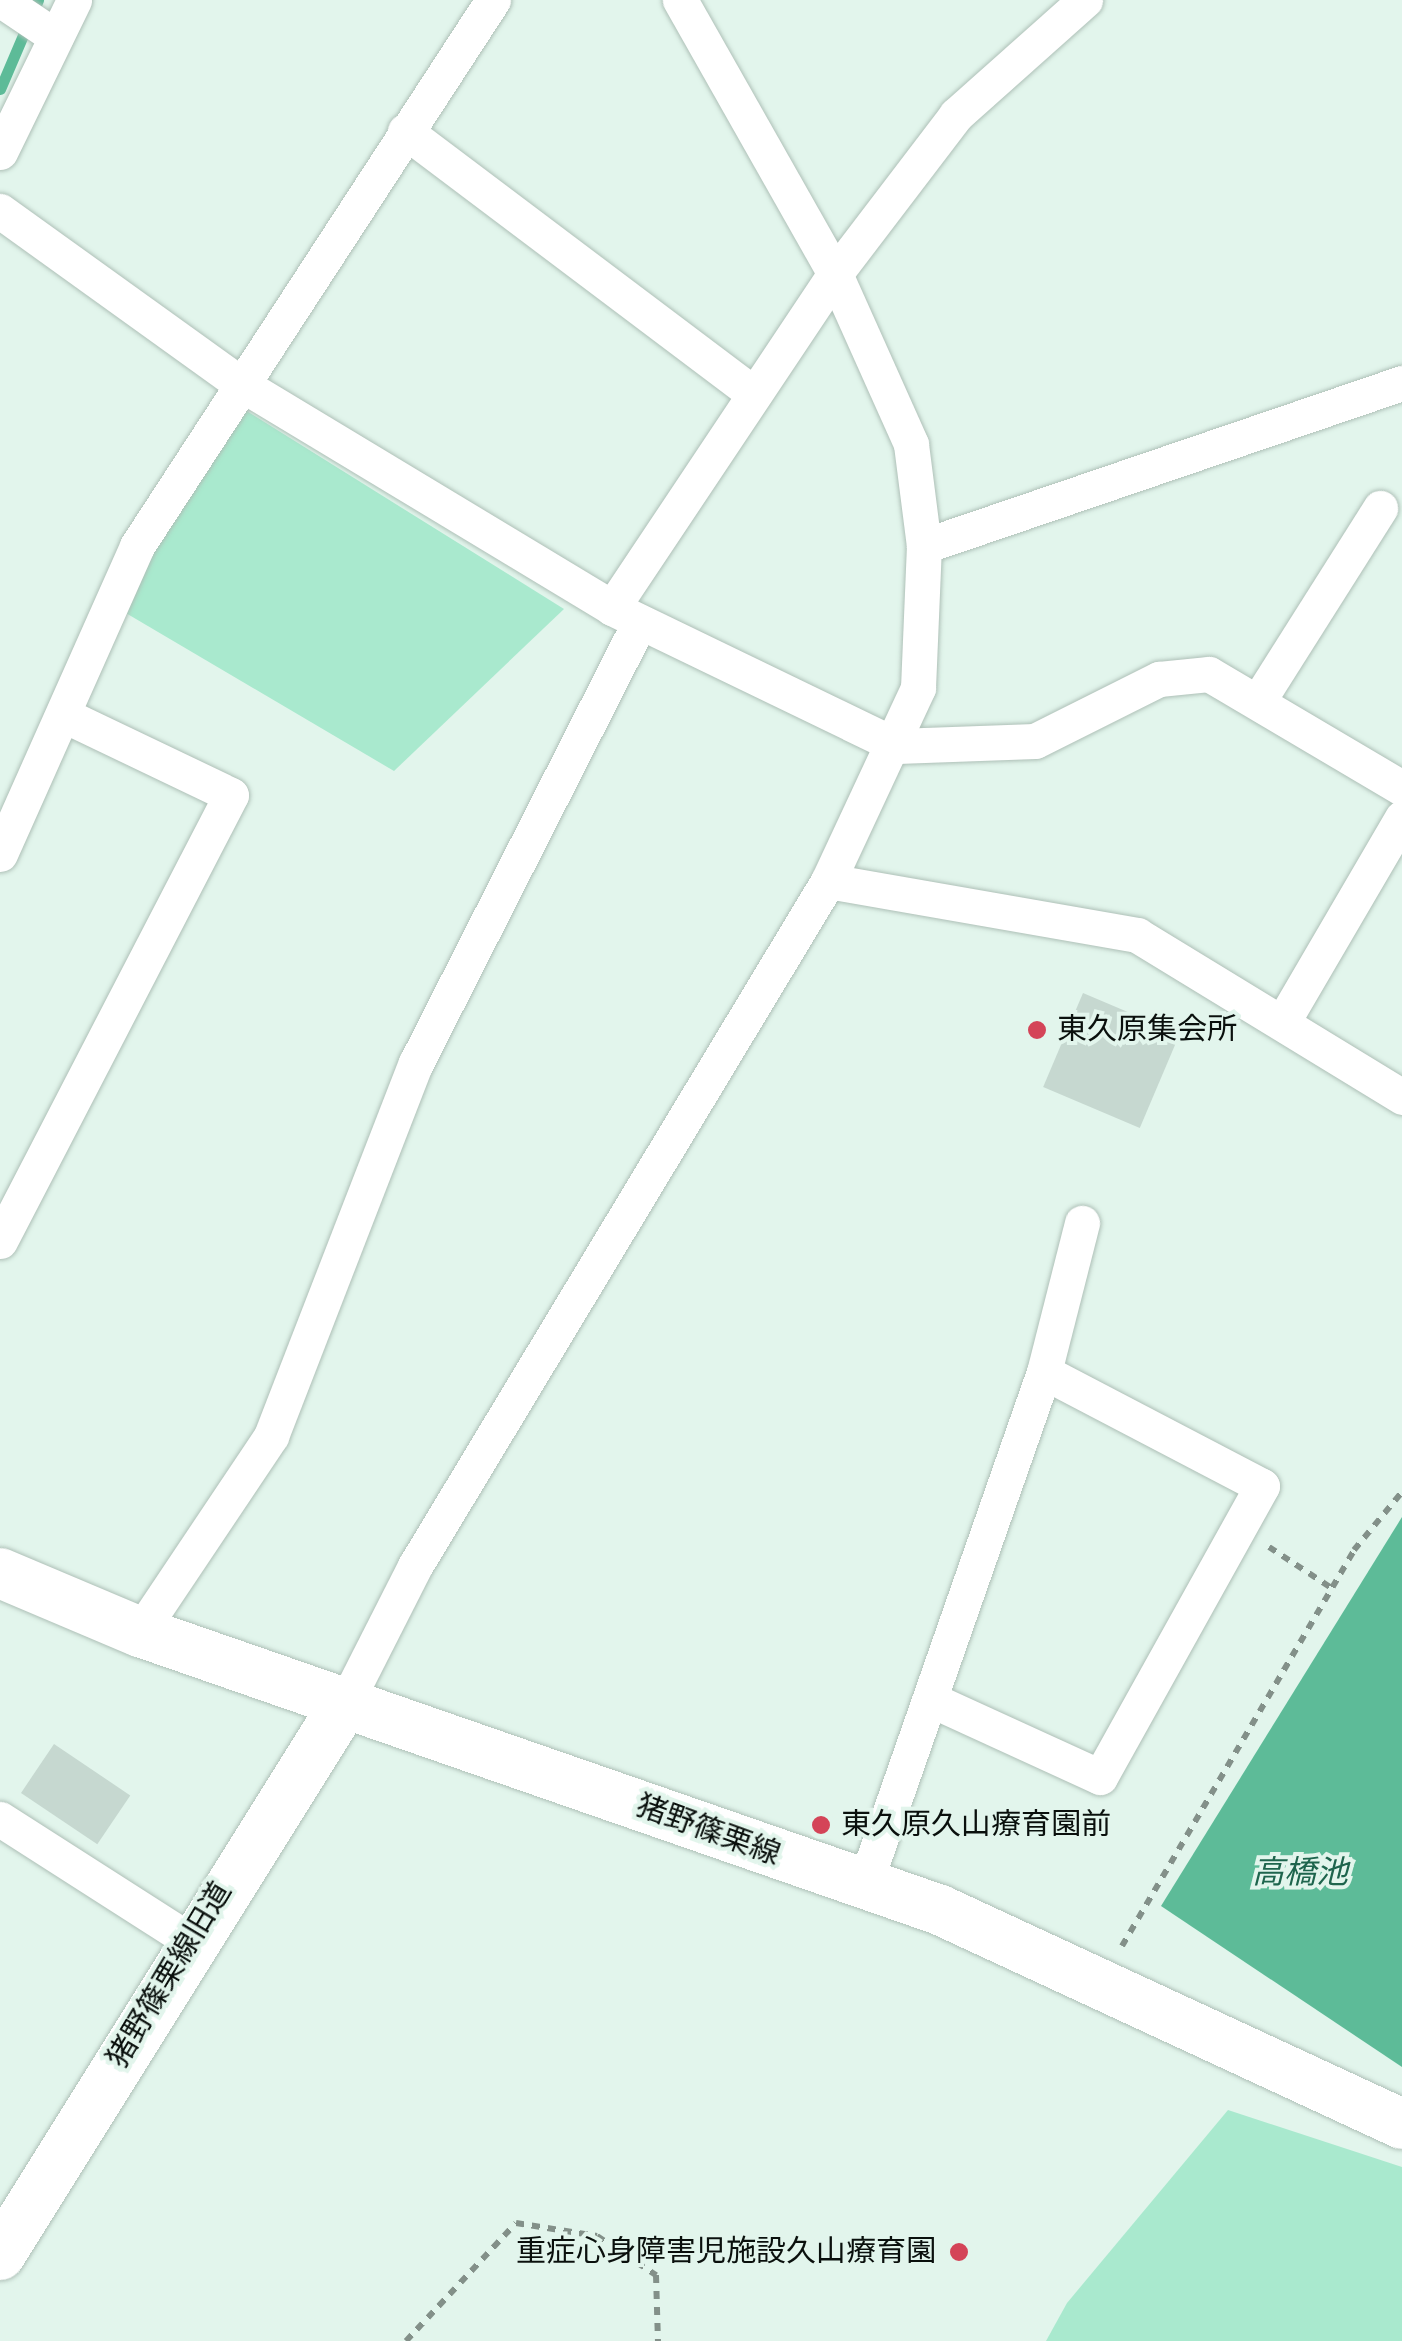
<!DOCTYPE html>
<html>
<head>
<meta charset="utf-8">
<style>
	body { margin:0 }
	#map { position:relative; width:1402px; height:2341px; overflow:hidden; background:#e2f5ec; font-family:"Sofia Sans Condensed","Noto Sans JP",sans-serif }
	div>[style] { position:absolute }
	.green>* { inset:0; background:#a9e9ce }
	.water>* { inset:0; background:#5dbb98 }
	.stream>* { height:11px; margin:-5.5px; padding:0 5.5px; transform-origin:5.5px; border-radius:5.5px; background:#5dbb98 }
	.building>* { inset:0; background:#c6d8d0; transform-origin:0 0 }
	.path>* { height:6px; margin-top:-3px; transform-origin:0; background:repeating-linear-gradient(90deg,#839089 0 8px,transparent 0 16px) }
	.roads { filter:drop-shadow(0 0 2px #aec0b7) drop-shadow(0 0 2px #aec0b7) }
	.street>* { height:35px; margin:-17.5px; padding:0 17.5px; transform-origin:17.5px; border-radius:17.5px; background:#fff }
	.secondary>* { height:50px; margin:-25px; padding:0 25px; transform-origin:25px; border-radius:25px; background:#fff }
	.dots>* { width:28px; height:28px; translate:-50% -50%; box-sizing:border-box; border:5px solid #e2f5ec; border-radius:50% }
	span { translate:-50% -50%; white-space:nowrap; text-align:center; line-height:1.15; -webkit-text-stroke:8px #e2f5ec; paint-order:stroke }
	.poi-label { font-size:30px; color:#0a100d }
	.left { translate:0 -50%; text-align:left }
	.right { translate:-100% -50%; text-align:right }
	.street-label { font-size:30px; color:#0a100d }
	.water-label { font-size:32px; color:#1e654d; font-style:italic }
</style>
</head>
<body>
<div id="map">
	<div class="green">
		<div style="clip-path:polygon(237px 405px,564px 609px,394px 771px,119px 609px)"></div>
		<div style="clip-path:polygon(1228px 2110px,1402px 2167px,1402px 2341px,1046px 2341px,1067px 2303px)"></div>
	</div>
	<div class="water">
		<div style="clip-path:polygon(1402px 1517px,1402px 2067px,1161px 1906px)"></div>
	</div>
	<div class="stream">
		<div style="left:0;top:89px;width:97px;rotate:-66.9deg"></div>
	</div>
	<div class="building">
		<div style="left:1083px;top:993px;width:105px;height:102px;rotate:23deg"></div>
		<div style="left:54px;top:1744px;width:92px;height:59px;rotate:34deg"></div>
	</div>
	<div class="path">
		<div style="left:1269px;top:1547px;width:77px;rotate:33.3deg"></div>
		<div style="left:1122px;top:1946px;width:459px;rotate:-59.6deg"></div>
		<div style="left:1354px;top:1550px;width:75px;rotate:-50.4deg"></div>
		<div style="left:406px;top:2341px;width:161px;rotate:-47deg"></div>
		<div style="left:516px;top:2223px;width:82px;rotate:9.1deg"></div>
		<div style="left:597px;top:2236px;width:71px;rotate:33.5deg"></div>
		<div style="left:656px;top:2275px;width:66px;rotate:88.3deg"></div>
	</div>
	<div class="roads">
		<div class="street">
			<div style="left:1px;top:0;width:66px;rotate:33.9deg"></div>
			<div style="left:405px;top:131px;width:437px;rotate:37deg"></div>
			<div style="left:0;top:152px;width:169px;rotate:-64deg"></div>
			<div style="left:0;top:211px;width:293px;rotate:35.7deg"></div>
			<div style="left:238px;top:382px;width:437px;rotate:31.1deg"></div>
			<div style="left:612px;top:608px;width:317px;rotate:25.8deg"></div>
			<div style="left:897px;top:746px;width:138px;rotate:-2.1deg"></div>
			<div style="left:1035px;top:741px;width:139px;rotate:-26.6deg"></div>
			<div style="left:1159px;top:679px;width:50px;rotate:-5.7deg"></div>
			<div style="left:1209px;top:674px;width:224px;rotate:30.6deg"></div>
			<div style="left:924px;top:546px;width:505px;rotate:-18.83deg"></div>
			<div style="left:612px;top:608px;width:402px;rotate:-56.3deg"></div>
			<div style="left:835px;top:274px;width:200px;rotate:-52.7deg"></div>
			<div style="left:956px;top:115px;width:173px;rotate:-41.7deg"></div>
			<div style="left:1260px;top:698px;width:225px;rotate:-57.7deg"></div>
			<div style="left:0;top:854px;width:337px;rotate:-66deg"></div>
			<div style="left:137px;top:546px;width:652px;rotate:-56.9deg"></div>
			<div style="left:828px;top:881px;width:314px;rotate:9.9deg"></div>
			<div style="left:1137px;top:935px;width:311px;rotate:31.4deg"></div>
			<div style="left:1285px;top:1018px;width:232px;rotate:-59.7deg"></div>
			<div style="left:0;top:1241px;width:502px;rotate:-62.62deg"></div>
			<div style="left:231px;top:795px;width:183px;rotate:-154.4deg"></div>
			<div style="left:1044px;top:1372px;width:154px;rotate:-75.7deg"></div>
			<div style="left:140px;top:1632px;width:236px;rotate:-56.2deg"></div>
			<div style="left:271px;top:1436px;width:400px;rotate:-68.8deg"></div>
			<div style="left:416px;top:1063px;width:493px;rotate:-63.1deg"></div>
			<div style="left:347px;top:1700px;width:150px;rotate:-63.1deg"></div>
			<div style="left:415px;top:1566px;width:800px;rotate:-58.91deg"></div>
			<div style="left:828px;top:881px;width:213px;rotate:-65deg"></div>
			<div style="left:918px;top:688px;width:142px;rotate:-87.6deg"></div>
			<div style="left:924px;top:546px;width:103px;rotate:-97.3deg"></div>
			<div style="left:911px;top:444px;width:186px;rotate:-114.1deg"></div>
			<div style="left:835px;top:274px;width:315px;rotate:-119.5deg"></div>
			<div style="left:0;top:1819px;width:227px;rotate:32.6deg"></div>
			<div style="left:864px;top:1886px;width:545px;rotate:-70.7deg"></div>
			<div style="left:1044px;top:1372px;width:246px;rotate:27.6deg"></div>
			<div style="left:1262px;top:1486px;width:333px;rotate:119.1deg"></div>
			<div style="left:1100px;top:1777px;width:187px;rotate:-155.4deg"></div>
		</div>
		<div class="secondary">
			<div style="left:0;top:1573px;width:152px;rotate:22.9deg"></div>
			<div style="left:140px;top:1632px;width:847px;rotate:19.16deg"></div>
			<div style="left:940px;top:1910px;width:509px;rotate:24.85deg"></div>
			<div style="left:0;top:2255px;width:655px;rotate:-57.99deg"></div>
		</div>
	</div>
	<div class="dots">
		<div style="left:1037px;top:1030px;background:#d44458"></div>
		<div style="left:821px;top:1825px;background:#d44458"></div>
		<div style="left:959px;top:2252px;background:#d44458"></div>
	</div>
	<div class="poi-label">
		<span class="left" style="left:1057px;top:1030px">東久原集会所</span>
		<span class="left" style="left:841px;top:1825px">東久原久山療育園前</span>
		<span class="right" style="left:936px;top:2252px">重症心身障害児施設久山療育園</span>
	</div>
	<div class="street-label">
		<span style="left:708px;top:1831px;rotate:20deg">猪野篠栗線</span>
		<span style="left:170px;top:1975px;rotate:-59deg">猪野篠栗線旧道</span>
	</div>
	<div class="water-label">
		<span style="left:1300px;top:1874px">高橋池</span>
	</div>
</div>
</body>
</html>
